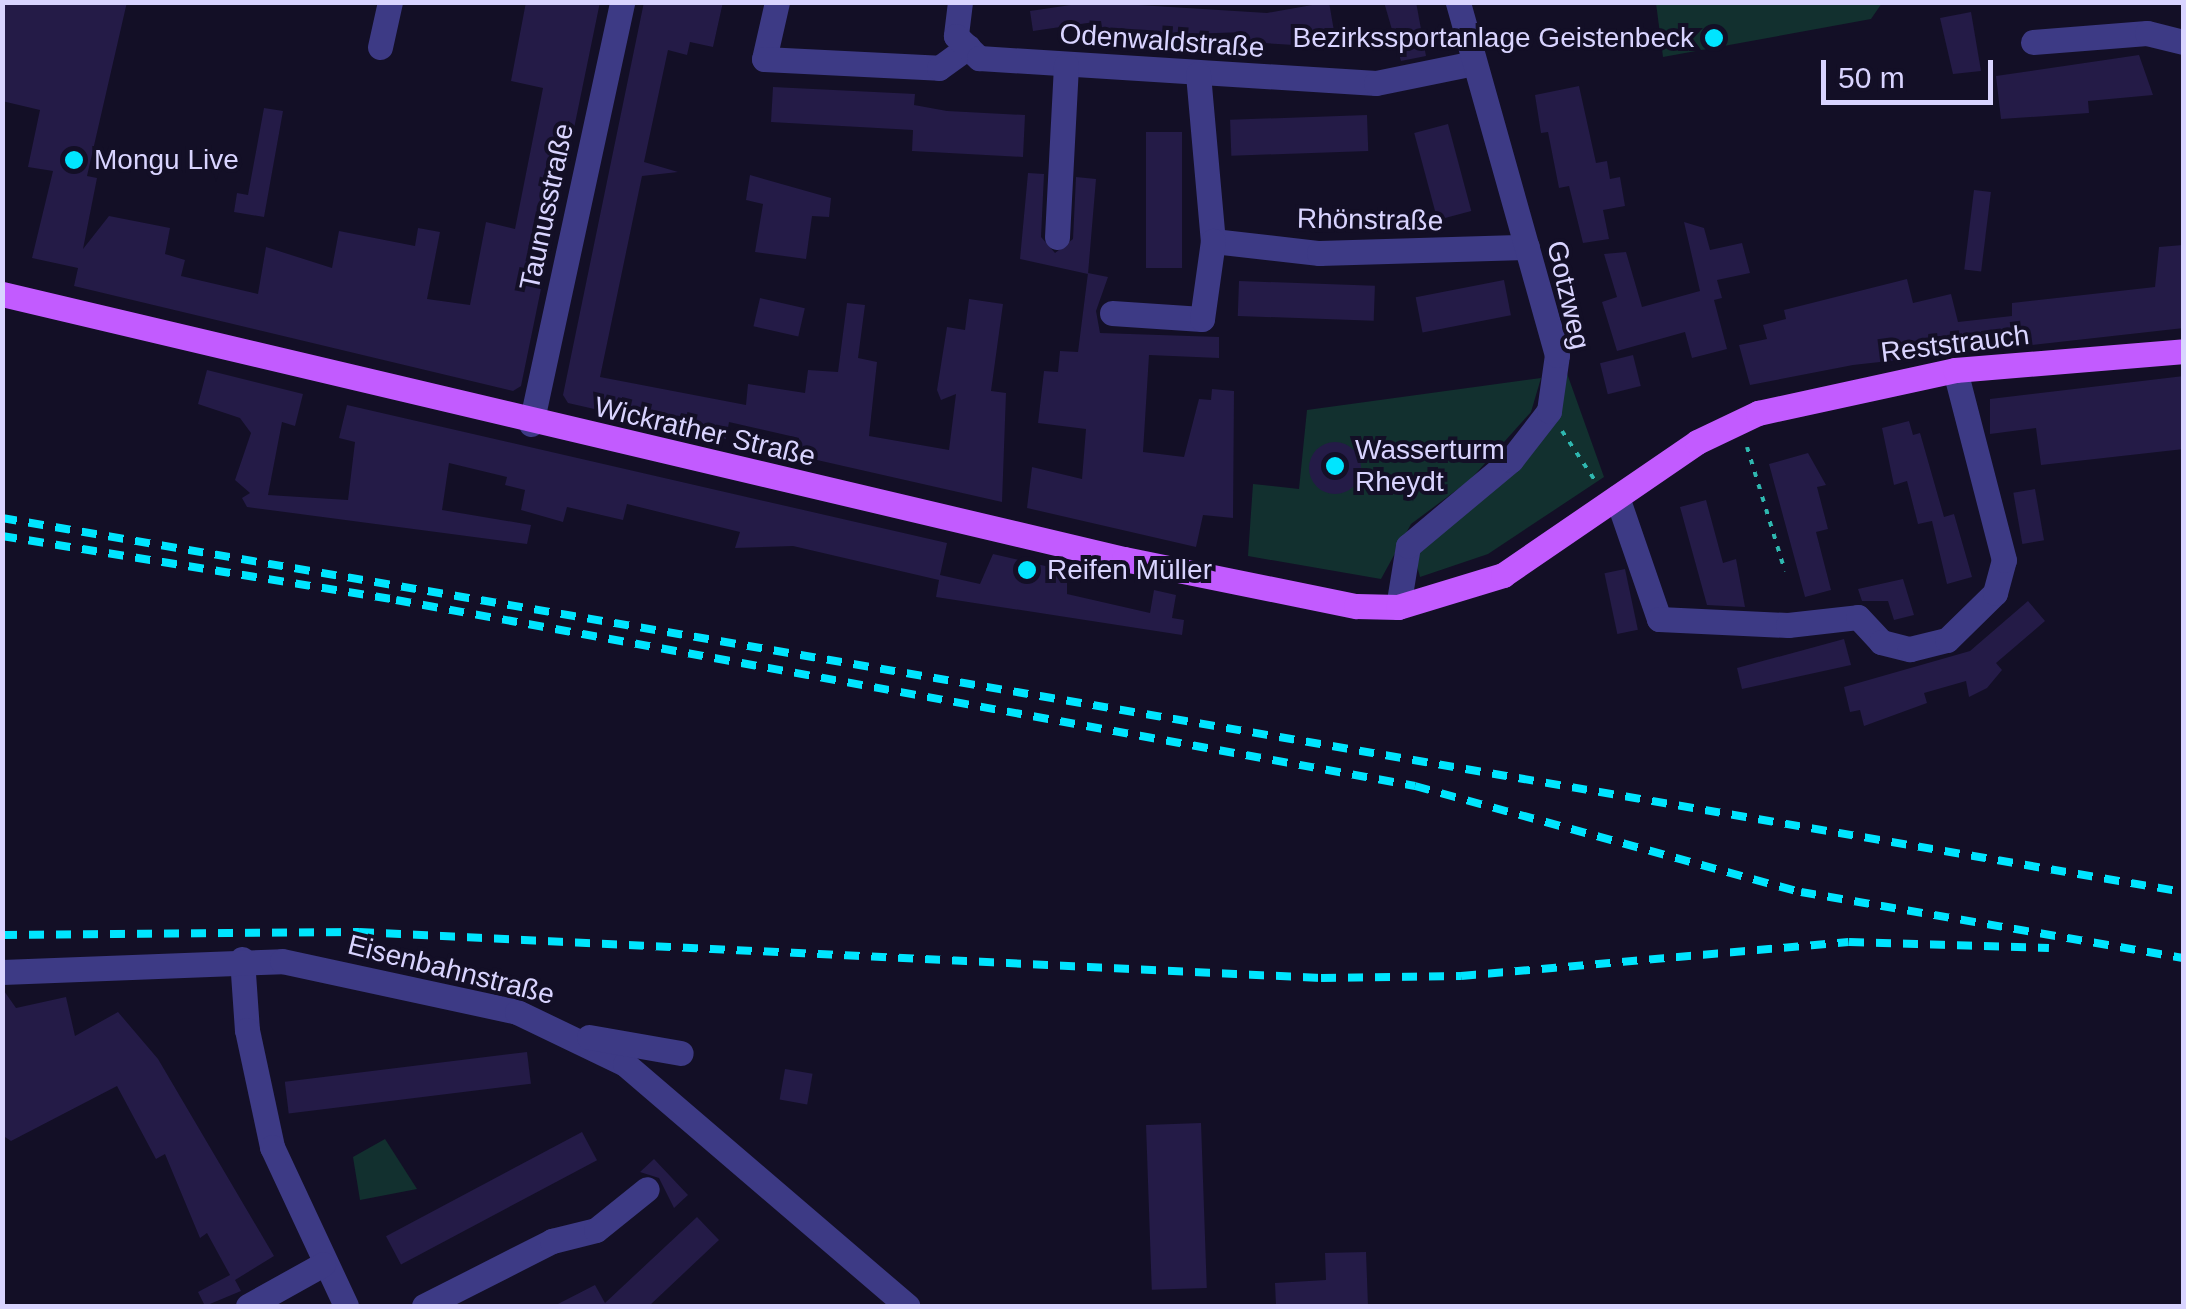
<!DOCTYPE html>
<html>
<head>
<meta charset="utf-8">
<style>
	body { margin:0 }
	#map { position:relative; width:2186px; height:1309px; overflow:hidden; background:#130f26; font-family:Arial,sans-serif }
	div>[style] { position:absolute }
	.green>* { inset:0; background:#12302f }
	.building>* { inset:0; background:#241b47; transform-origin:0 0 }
	.round { border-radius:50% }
	.path>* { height:4px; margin-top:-2px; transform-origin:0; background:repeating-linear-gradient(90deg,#2fb8b0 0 5px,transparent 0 13px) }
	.minor>* { height:25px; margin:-12.5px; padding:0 12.5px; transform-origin:12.5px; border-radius:12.5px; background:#3d3a85 }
	.major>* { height:25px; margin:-12.5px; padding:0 12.5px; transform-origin:12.5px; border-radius:12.5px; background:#c25bff }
	.rail>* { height:8px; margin-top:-4px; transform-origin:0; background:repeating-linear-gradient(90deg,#00e5ff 0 15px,transparent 0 27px) }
	.dots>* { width:28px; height:28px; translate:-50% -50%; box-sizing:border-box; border:5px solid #130f26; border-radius:50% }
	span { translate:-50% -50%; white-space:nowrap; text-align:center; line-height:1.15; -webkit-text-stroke:8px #130f26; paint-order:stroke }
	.poi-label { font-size:28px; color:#d9d4ff }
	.right { translate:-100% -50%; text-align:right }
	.left { translate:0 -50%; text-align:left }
	.street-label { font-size:28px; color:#d9d4ff }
	.frame { position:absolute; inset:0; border:5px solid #d9d4ff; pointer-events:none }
	.scale { position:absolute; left:1821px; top:60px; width:172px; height:45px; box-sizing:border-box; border:5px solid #d9d4ff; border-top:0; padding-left:12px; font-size:30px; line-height:35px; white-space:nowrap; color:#d9d4ff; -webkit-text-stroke:8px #130f26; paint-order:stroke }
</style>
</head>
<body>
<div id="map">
	<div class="green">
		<div style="clip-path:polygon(1656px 3px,1656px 2px,1882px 3px,1871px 19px,1663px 57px)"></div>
		<div style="clip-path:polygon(1564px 365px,1604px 477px,1488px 554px,1420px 577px,1414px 555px,1479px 498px)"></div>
		<div style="clip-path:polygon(1541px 378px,1531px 412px,1470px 480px,1411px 524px,1381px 579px,1248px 556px,1253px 484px,1299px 489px,1307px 410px)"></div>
		<div style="clip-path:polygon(385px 1139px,417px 1189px,360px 1200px,353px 1157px)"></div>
	</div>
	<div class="building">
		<div style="clip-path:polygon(2px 2px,127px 2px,87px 176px,97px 178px,83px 249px,109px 216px,170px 228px,165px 254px,185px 260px,181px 276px,258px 294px,266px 247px,332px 268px,339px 231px,415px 246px,418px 228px,440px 232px,427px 299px,470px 305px,486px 222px,515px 229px,543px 88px,511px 81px,526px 2px,600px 2px,521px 386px,513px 391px,74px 286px,78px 268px,32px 258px,53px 171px,28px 167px,40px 110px,2px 101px)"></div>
		<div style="clip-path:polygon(644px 2px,723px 2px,713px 47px,690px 42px,687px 55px,668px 50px,644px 162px,678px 172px,642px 176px,600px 377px,746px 405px,748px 384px,805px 393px,808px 370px,838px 372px,847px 303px,865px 305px,858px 358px,877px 362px,869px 436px,949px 450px,956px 394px,941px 400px,937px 390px,947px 327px,965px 330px,969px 299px,1003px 304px,991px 391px,1006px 393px,1002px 502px,795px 455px,799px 438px,729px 422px,726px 439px,568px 403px,563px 395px)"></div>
		<div style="clip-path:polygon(1091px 2px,1267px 13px,1329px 2px,1335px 37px,1294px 45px,1247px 42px,1246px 32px,1127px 36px,1103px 34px,1101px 21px,1033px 31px,1030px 11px)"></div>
		<div style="clip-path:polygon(1384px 2px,1416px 2px,1426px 56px,1401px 61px)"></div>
		<div style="clip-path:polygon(1971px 12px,1981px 71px,1953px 74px,1940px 18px)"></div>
		<div style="clip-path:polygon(2139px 55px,2153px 95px,2088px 101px,2089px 113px,2001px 119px,1996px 76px)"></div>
		<div style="clip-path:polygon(1579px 86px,1596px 163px,1607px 161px,1610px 179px,1620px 177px,1625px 206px,1603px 210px,1609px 239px,1583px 243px,1569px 186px,1559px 188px,1548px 132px,1541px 133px,1535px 95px)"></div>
		<div style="clip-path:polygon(773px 87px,915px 94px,914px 105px,947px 111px,1025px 115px,1023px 157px,912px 151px,913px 130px,771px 122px)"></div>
		<div style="clip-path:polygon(264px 108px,283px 111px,264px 217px,234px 212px,237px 193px,248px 195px)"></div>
		<div style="left:1367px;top:115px;width:36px;height:137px;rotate:88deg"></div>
		<div style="left:1448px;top:124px;width:90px;height:35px;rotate:75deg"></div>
		<div style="left:1146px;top:132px;width:36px;height:136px"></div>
		<div style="clip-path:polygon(1028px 173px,1044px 174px,1041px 237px,1055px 253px,1073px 239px,1076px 177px,1096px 179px,1088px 274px,1020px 259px)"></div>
		<div style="clip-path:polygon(750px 175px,831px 198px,829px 217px,812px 216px,806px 259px,755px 252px,763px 204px,746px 200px)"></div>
		<div style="left:1974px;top:190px;width:17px;height:80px;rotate:7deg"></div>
		<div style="clip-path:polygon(1684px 222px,1704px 228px,1710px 250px,1742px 243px,1750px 273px,1717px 280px,1722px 298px,1714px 300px,1727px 349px,1692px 358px,1685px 332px,1617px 351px,1602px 302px,1617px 297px,1604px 254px,1626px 252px,1642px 307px,1700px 291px)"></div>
		<div style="clip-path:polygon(2183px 245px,2184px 328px,1853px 365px,1750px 385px,1739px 345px,1767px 339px,1763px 325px,1786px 319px,1784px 310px,1907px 279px,1913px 303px,1951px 294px,1958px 322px,2012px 316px,2012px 303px,2155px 287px,2159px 247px)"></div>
		<div style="clip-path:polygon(1088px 273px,1108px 277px,1096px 311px,1100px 333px,1219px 337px,1219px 358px,1149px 355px,1143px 452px,1184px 457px,1199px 399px,1211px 400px,1212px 389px,1234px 391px,1233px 518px,1203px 515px,1196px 547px,1027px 508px,1032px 467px,1082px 479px,1086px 429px,1038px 423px,1044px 371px,1058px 372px,1060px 351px,1078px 352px)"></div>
		<div style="left:1504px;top:280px;width:36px;height:90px;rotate:79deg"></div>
		<div style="left:1239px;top:281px;width:136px;height:35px;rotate:2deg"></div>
		<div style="left:760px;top:298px;width:46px;height:29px;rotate:13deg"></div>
		<div style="left:1633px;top:355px;width:32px;height:34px;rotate:76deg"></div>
		<div style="clip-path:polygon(207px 370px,303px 394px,295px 426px,282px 422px,268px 495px,348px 500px,355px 442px,339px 438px,347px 405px,947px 543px,940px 575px,980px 584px,993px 554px,1067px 571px,1067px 594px,1150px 613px,1154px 590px,1176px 595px,1172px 618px,1184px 620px,1182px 635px,936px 597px,939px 580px,793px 546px,735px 548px,740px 532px,627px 504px,623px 520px,567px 507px,563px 522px,521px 510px,525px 490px,505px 485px,507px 477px,449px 463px,442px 510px,531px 525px,527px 544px,247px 507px,242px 498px,250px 493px,235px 480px,251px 433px,240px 418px,198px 404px)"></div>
		<div style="clip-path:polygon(2184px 376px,2184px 449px,2041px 465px,2036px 428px,1990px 434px,1990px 399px)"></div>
		<div style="clip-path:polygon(1909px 421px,1913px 435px,1920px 433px,1944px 517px,1954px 514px,1972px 577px,1947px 584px,1932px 521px,1918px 524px,1907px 481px,1894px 485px,1882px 428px)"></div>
		<div class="round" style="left:1309px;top:442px;width:52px;height:52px"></div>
		<div style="clip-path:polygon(1808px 453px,1826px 485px,1817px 487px,1828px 529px,1816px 532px,1831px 590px,1805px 597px,1769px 464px)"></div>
		<div style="left:2035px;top:489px;width:52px;height:22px;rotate:80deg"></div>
		<div style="clip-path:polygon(1706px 500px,1723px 563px,1736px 559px,1745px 607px,1707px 605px,1680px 507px)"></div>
		<div style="left:1625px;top:569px;width:62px;height:21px;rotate:78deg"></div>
		<div style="clip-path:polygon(1903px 579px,1914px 615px,1894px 620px,1888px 601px,1862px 601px,1858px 589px)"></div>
		<div style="clip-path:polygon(2028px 601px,2045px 621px,1996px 663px,2002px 670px,1987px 688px,1969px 697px,1966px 681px,1924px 693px,1927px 703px,1864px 726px,1860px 710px,1850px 712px,1844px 687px,1970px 651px)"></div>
		<div style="clip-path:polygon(1844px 639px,1851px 665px,1742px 689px,1737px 668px)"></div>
		<div style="clip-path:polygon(2px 988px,16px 1008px,66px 997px,75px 1036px,118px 1012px,158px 1059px,274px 1256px,235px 1280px,241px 1291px,205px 1306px,198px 1292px,230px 1275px,207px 1233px,200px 1238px,165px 1154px,156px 1159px,117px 1086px,11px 1141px,2px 1135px)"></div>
		<div style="left:527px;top:1052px;width:32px;height:244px;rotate:83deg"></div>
		<div style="left:785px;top:1069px;width:28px;height:31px;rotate:10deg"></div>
		<div style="left:1201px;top:1123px;width:165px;height:55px;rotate:88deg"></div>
		<div style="left:582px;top:1132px;width:32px;height:222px;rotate:62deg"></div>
		<div style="clip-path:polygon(654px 1159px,688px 1195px,674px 1208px,659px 1178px,640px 1172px)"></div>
		<div style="clip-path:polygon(697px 1217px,719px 1240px,649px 1306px,554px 1306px,595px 1285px,605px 1303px)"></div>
		<div style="clip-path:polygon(1366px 1252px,1368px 1306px,1276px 1306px,1275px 1283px,1326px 1280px,1325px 1253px)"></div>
	</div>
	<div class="path">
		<div style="left:1562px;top:431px;width:61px;rotate:56.3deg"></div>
		<div style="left:1747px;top:447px;width:130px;rotate:73deg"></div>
	</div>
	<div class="minor">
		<div style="left:777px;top:2px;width:58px;rotate:102.8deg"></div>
		<div style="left:764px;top:59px;width:175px;rotate:2.9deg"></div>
		<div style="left:939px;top:68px;width:36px;rotate:-36deg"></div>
		<div style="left:960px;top:2px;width:34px;rotate:97deg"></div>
		<div style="left:956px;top:36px;width:32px;rotate:44deg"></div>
		<div style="left:979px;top:58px;width:398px;rotate:3.6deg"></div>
		<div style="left:1376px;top:83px;width:100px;rotate:-11.5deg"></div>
		<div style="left:2033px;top:42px;width:114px;rotate:-4.5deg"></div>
		<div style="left:2147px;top:33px;width:38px;rotate:14deg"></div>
		<div style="left:380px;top:47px;width:46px;rotate:-77.5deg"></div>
		<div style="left:1198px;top:74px;width:168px;rotate:84.9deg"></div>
		<div style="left:1213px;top:241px;width:107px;rotate:6.5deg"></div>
		<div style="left:1319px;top:253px;width:208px;rotate:-1.7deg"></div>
		<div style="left:1057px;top:237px;width:172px;rotate:-87deg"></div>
		<div style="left:1112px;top:313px;width:90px;rotate:3.8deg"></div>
		<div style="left:1202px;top:319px;width:79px;rotate:-82deg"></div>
		<div style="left:531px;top:424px;width:432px;rotate:-77.8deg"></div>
		<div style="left:1617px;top:497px;width:129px;rotate:71deg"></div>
		<div style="left:1659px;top:619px;width:129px;rotate:2.7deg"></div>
		<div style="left:1788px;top:625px;width:70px;rotate:-6.5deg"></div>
		<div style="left:1858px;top:617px;width:34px;rotate:47deg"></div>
		<div style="left:1881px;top:642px;width:30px;rotate:14deg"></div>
		<div style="left:1910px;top:649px;width:38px;rotate:-14deg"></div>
		<div style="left:1947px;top:640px;width:67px;rotate:-44.4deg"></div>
		<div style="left:1995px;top:593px;width:34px;rotate:-75deg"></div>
		<div style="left:2004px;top:560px;width:196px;rotate:-104.5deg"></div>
		<div style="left:1398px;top:607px;width:62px;rotate:-80.7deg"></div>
		<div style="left:1408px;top:546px;width:134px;rotate:-39.9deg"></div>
		<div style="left:1511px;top:460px;width:62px;rotate:-52.2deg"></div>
		<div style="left:1549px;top:411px;width:57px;rotate:-81.9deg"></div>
		<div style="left:1557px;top:355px;width:367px;rotate:-105.7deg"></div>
		<div style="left:242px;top:959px;width:71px;rotate:86deg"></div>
		<div style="left:247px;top:1030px;width:120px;rotate:77.9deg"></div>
		<div style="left:272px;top:1147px;width:175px;rotate:65deg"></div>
		<div style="left:2px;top:972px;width:280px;rotate:-2.2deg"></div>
		<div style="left:282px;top:961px;width:240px;rotate:12.2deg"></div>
		<div style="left:517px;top:1012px;width:120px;rotate:25.7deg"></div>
		<div style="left:625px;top:1064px;width:372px;rotate:40.6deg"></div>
		<div style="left:589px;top:1037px;width:93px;rotate:9.9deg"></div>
		<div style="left:248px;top:1306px;width:86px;rotate:-29.2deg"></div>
		<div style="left:424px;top:1306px;width:144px;rotate:-26.9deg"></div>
		<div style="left:552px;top:1241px;width:45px;rotate:-14deg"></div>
		<div style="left:596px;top:1230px;width:65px;rotate:-38.8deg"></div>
	</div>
	<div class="major">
		<div style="left:2px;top:294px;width:1153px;rotate:13.29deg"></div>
		<div style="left:1124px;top:559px;width:237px;rotate:11.5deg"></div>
		<div style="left:1356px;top:606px;width:42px;rotate:1.4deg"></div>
		<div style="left:1398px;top:607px;width:110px;rotate:-16.9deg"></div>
		<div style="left:1503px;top:575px;width:235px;rotate:-34.4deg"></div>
		<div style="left:1697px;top:442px;width:68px;rotate:-25.4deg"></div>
		<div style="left:1758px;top:413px;width:202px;rotate:-12.3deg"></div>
		<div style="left:1955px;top:370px;width:230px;rotate:-4.7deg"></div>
	</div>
	<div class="rail">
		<div style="left:2px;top:518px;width:2214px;rotate:9.73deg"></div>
		<div style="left:2px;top:536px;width:399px;rotate:9.2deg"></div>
		<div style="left:396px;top:600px;width:1036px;rotate:10.34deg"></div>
		<div style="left:1415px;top:786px;width:400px;rotate:15.4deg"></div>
		<div style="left:1801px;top:892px;width:389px;rotate:9.8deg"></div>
		<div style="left:2px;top:935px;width:357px;rotate:-0.5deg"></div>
		<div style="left:359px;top:932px;width:963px;rotate:2.74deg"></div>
		<div style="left:1321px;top:978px;width:140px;rotate:-0.8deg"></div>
		<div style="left:1461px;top:976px;width:389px;rotate:-5deg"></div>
		<div style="left:1849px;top:942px;width:200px;rotate:1.7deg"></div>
	</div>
	<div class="dots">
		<div style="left:1714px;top:38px;background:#00e5ff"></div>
		<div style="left:74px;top:160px;background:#00e5ff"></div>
		<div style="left:1335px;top:466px;background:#00e5ff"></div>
		<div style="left:1027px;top:570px;background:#00e5ff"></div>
	</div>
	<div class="poi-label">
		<span class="right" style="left:1694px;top:38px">Bezirkssportanlage Geistenbeck</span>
		<span class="left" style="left:94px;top:160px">Mongu Live</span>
		<span class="left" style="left:1355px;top:466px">Wasserturm<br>Rheydt</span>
		<span class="left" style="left:1047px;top:570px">Reifen Müller</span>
	</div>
	<div class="street-label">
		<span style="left:1162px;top:41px;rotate:4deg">Odenwaldstraße</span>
		<span style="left:547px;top:207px;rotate:-78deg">Taunusstraße</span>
		<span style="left:1370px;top:220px;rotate:1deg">Rhönstraße</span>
		<span style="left:1568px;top:295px;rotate:77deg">Gotzweg</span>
		<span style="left:1955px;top:344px;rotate:-7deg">Reststrauch</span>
		<span style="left:705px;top:432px;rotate:13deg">Wickrather Straße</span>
		<span style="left:451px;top:970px;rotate:14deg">Eisenbahnstraße</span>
	</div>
	<div class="frame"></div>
	<div class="scale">50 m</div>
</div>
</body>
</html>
